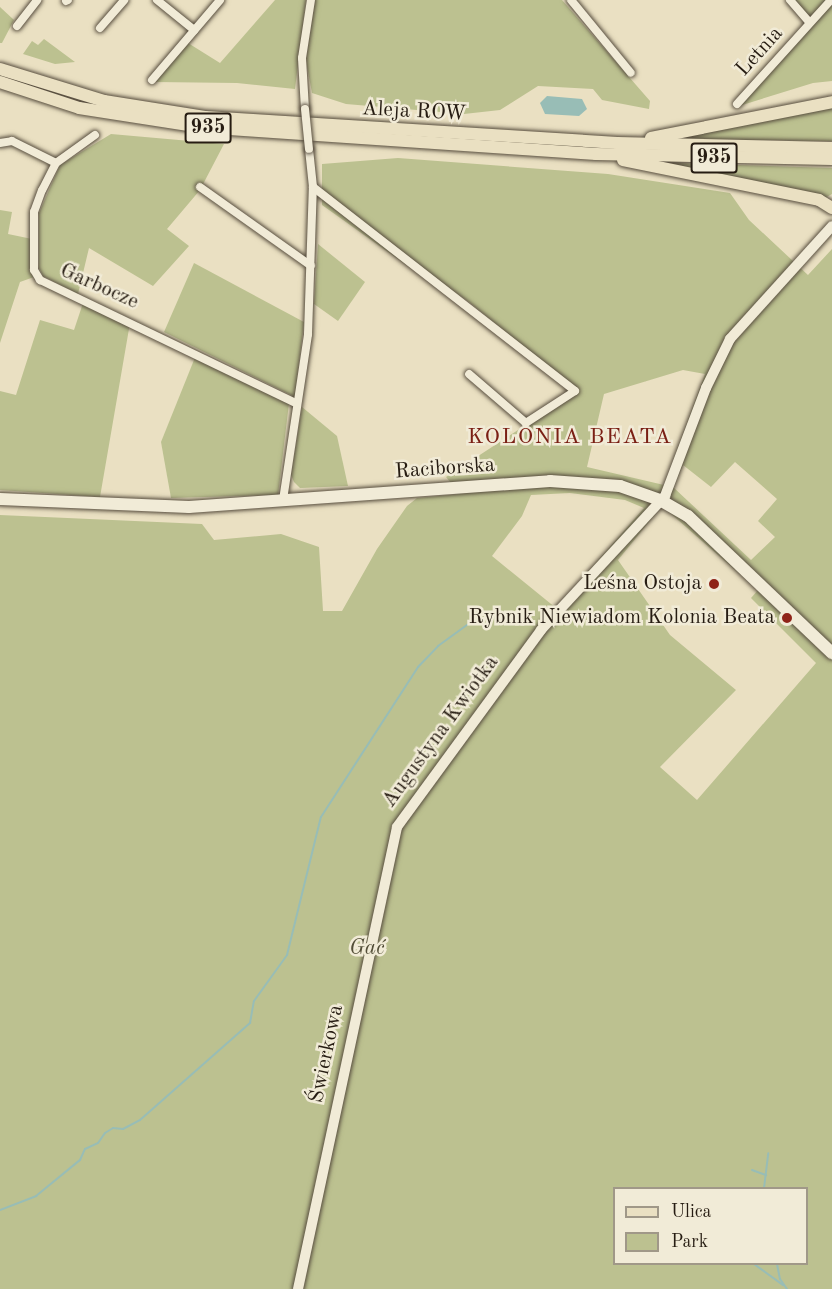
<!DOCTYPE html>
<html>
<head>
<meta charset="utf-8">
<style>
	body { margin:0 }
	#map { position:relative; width:832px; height:1289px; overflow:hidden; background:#eae0c2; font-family:"Old Standard TT",serif }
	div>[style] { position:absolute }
	.green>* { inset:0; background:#bcc190 }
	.water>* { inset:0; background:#98bdb6 }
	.stream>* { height:2px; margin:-1px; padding:0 1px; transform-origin:1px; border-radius:1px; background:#98bdb6 }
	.roads { filter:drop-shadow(0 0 2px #574d3e) drop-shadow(0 0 2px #574d3e) }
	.minor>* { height:8px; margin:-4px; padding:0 4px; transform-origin:4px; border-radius:4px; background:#f1ebd7 }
	.tertiary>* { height:10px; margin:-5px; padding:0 5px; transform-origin:5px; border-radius:5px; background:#f1ebd7 }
	.secondary>* { height:12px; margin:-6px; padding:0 6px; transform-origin:6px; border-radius:6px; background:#f1ebd7 }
	.primary>* { height:12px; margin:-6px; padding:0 6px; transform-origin:6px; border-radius:6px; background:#eae0c2 }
	.bridges { filter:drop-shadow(0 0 2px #574d3e) drop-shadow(0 0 2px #574d3e) }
	.minor-bridge>* { height:8px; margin:-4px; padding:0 4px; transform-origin:4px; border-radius:4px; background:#f1ebd7 }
	.dots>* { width:16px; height:16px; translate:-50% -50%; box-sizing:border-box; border:3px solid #f1ebd7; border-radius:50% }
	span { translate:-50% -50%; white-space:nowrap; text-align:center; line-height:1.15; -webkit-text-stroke:5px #f1ebd7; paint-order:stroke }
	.shield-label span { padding:2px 4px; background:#f1ebd7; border:2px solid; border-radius:4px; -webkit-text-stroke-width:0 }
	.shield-label { font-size:20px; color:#261c12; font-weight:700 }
	.street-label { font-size:21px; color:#261c12 }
	.poi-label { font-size:21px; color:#261c12 }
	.right { translate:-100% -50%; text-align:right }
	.park-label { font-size:21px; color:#534e38; font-style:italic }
	.neighbourhood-label { font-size:22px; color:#7a1f14; letter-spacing:1.5px }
	.legend { position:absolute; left:613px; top:1187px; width:195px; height:78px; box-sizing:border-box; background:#f1ebd7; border:2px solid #a09888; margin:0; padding:8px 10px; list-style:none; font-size:18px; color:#261c12 }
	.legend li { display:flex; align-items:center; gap:12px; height:30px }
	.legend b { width:30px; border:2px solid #a09888 }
</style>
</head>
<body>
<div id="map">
	<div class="green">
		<div style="clip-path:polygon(275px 0,306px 0,295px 89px,237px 83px,155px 82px,188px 43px,220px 63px)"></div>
		<div style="clip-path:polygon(315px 0,562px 0,650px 101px,649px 109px,602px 100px,593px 89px,538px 86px,500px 110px,464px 114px,346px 104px,312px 93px,306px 61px)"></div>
		<div style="clip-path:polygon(793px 0,827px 0,811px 19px)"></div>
		<div style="clip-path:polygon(832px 4px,832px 81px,813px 83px,739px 106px)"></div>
		<div style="clip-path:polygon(0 7px,14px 20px,2px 43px,0 43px)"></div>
		<div style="clip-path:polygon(44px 39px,75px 62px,55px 64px,23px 54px,32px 41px,38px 45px)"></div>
		<div style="clip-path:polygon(832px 106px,832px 141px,664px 139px)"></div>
		<div style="clip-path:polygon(111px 134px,224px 144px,200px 190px,167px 229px,189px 246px,153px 286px,89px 248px,78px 294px,43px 276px,39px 268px,39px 213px,60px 165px)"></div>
		<div style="clip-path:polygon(evenodd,398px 158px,608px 174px,730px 193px,749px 220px,808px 275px,832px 249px,832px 1289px,0 1289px,0 515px,202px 524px,214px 540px,281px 534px,319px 547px,323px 611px,342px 611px,377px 549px,407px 506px,417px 498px,460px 494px,446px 477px,578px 391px,469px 302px,433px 277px,423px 277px,322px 205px,322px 164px,398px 158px,683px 370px,705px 374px,664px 485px,587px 467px,604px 394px,683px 370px,398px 158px,735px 462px,777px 499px,758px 521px,775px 537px,751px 560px,673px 487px,683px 465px,711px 487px,735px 462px,398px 158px,570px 493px,625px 500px,644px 508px,556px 608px,492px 556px,522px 516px,531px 495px,570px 493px,398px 158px,662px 506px,758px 590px,751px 598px,816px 663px,697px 800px,660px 767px,736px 690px,670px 635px,618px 560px,662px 506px,398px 158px,614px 1188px,806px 1188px,806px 1264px,614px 1264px,614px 1188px)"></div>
		<div style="clip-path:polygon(644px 162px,832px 168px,832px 194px,825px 198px)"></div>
		<div style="clip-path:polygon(0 210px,12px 212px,8px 234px,32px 239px,34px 277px,20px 282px,0 343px)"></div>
		<div style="clip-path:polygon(318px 244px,365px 282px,338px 321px,314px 304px)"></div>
		<div style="clip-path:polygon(194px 263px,304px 322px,295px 397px,164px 332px)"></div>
		<div style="clip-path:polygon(83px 303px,130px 323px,100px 497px,0 490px,0 391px,16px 395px,40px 320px,74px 330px)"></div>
		<div style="clip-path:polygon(196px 355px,289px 403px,278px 495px,171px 498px,161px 442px)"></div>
		<div style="clip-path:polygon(302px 407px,337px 436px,348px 486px,300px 488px,294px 482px,291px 475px)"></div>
	</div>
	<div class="water">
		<div style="clip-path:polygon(547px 96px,582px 99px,587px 109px,579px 116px,545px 114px,540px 103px)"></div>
	</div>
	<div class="stream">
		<div style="left:752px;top:1170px;width:15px;rotate:20deg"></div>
		<div style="left:764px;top:1188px;width:35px;rotate:-83deg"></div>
		<div style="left:0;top:1210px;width:39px;rotate:-21deg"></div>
		<div style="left:36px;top:1196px;width:57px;rotate:-39.3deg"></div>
		<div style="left:80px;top:1160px;width:12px;rotate:-66deg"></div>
		<div style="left:85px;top:1149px;width:14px;rotate:-25deg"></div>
		<div style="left:98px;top:1143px;width:12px;rotate:-55deg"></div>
		<div style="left:105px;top:1133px;width:9px;rotate:-32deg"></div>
		<div style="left:113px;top:1128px;width:10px;rotate:6deg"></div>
		<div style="left:123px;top:1129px;width:19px;rotate:-28deg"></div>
		<div style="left:140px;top:1120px;width:147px;rotate:-41.4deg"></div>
		<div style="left:250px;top:1023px;width:22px;rotate:-80deg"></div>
		<div style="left:254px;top:1001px;width:57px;rotate:-54.3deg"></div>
		<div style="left:287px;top:955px;width:142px;rotate:-76.2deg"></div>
		<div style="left:321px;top:817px;width:179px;rotate:-57.1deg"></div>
		<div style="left:418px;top:667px;width:29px;rotate:-46deg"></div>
		<div style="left:438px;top:646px;width:37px;rotate:-36deg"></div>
		<div style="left:754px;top:1264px;width:36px;rotate:36deg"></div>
		<div style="left:777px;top:1264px;width:15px;rotate:79deg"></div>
		<div style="left:780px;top:1279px;width:12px;rotate:55deg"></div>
	</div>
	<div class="roads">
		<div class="minor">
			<div style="left:157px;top:0;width:48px;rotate:39deg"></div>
			<div style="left:571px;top:0;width:94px;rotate:50.6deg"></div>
			<div style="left:790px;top:0;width:30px;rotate:49deg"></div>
			<div style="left:66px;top:1px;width:2px;rotate:-27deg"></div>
			<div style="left:17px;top:26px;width:33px;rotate:-52deg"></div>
			<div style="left:100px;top:28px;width:37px;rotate:-49deg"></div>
			<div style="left:152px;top:80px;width:105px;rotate:-49.6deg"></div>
			<div style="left:737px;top:104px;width:140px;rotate:-47.9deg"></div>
			<div style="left:305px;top:109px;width:51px;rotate:-93.4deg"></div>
			<div style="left:302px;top:58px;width:59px;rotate:-81.2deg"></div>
			<div style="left:95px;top:135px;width:48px;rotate:144.3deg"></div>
			<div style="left:56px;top:163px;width:30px;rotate:117deg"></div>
			<div style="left:42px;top:190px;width:23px;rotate:110deg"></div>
			<div style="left:34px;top:212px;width:58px;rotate:90deg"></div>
			<div style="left:34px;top:270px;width:12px;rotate:59deg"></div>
			<div style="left:40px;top:280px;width:284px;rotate:25.7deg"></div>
			<div style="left:0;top:143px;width:12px;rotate:-9deg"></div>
			<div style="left:12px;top:141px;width:49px;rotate:26.6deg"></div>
			<div style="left:200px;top:187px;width:136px;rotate:35.4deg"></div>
			<div style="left:313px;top:187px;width:332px;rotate:37.9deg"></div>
			<div style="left:575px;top:391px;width:59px;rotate:146.9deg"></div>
			<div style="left:526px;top:423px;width:75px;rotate:-139.3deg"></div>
			<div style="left:283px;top:500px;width:168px;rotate:-81.4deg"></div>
			<div style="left:308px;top:334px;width:147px;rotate:-88.1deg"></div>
			<div style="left:313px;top:187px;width:38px;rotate:-96deg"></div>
		</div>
		<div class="tertiary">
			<div style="left:298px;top:1289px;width:472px;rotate:-77.9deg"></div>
			<div style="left:397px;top:827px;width:244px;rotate:-53.8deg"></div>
			<div style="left:541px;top:630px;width:183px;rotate:-47.2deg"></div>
			<div style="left:665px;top:496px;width:116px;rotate:-69.2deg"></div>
			<div style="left:706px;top:388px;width:55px;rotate:-63.9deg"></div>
			<div style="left:730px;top:339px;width:152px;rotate:-47.9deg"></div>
		</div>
		<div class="secondary">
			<div style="left:0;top:499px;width:189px;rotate:2.4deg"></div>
			<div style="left:189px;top:507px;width:362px;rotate:-4.1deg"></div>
			<div style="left:550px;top:481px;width:70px;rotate:4.1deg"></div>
			<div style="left:620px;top:486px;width:42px;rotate:19.3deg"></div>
			<div style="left:660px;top:500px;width:32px;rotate:30deg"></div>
			<div style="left:688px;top:516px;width:199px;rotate:43.6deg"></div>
		</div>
		<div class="primary">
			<div style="left:0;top:69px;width:109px;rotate:17.1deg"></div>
			<div style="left:104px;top:101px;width:102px;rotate:9deg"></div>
			<div style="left:205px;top:117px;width:413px;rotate:3.6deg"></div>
			<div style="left:617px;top:143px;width:215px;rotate:1.3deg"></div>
			<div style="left:0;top:82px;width:83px;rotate:18.2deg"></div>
			<div style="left:79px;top:108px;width:122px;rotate:8.9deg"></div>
			<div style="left:200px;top:127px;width:397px;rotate:3.9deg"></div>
			<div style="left:596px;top:154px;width:236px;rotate:1.2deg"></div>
			<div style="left:651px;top:138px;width:185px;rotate:-11.2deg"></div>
			<div style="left:623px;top:160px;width:200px;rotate:11.5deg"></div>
			<div style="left:819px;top:200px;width:15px;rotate:32deg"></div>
		</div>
	</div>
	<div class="bridges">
		<div class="minor-bridge">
			<div style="left:305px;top:109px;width:40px;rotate:84.3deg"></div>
		</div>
	</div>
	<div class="dots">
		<div style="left:714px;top:584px;background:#8f2418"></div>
		<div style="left:787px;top:618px;background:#8f2418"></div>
	</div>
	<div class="shield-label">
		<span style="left:208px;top:128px">935</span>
		<span style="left:714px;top:158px">935</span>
	</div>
	<div class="street-label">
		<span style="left:760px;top:52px;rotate:-48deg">Letnia</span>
		<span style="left:414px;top:112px;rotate:3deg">Aleja ROW</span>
		<span style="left:99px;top:287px;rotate:24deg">Garbocze</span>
		<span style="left:445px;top:469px;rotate:-4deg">Raciborska</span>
		<span style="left:441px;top:732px;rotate:-54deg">Augustyna Kwiotka</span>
		<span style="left:327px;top:1054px;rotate:-78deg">Świerkowa</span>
	</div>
	<div class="poi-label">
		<span class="right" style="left:702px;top:584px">Leśna Ostoja</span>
		<span class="right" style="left:775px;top:618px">Rybnik Niewiadom Kolonia Beata</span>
	</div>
	<div class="park-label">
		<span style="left:367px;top:949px">Gać</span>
	</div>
	<div class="neighbourhood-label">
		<span style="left:570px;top:438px">KOLONIA BEATA</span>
	</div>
	<ul class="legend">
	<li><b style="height:8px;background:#eae0c2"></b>Ulica</li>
	<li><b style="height:16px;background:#bcc190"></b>Park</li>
	</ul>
</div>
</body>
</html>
